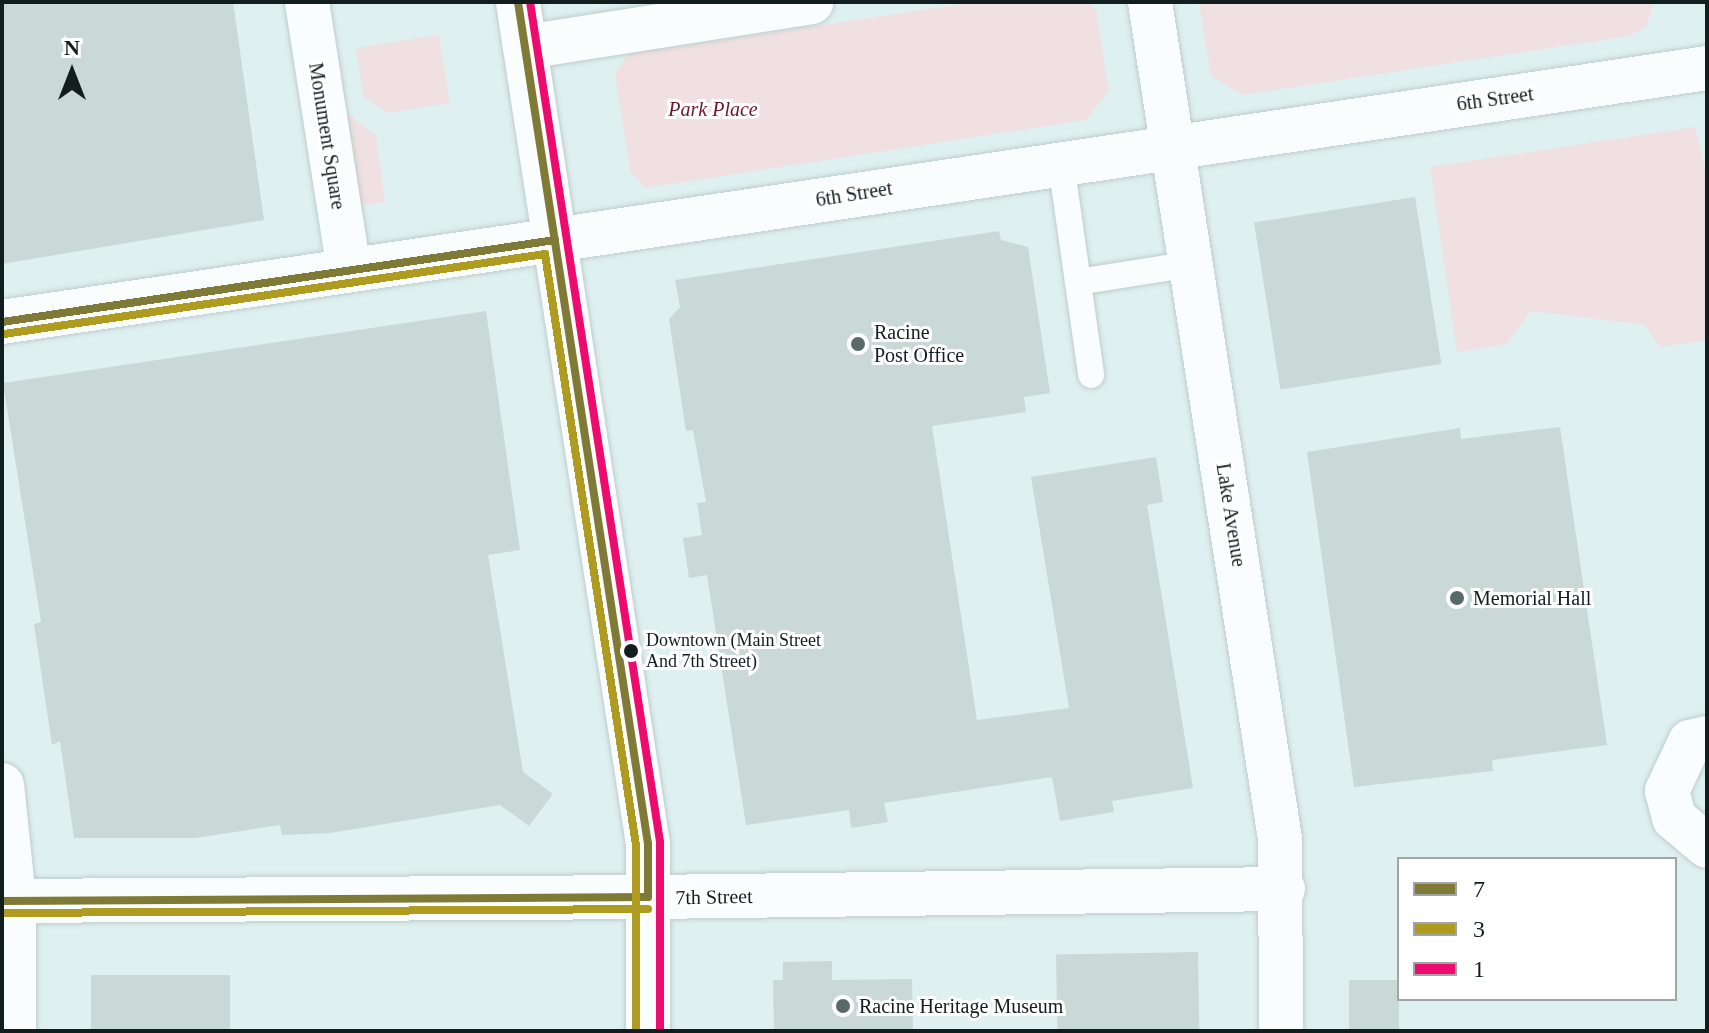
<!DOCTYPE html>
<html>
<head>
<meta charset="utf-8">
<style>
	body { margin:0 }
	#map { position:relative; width:1709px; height:1033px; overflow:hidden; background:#def0f0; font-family:"Times New Roman",serif }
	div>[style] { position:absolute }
	.green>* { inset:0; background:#f0e0e1 }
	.building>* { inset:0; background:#cad8d8; transform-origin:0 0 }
	.roads { filter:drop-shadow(0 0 2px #bfcccc) drop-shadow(0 0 2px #bfcccc) }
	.lane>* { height:26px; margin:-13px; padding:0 13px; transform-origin:13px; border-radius:13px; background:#fafdfd }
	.street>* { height:44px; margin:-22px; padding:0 22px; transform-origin:22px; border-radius:22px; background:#fafdfd }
	.secondary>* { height:44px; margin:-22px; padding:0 22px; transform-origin:22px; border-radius:22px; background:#fafdfd }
	.primary>* { height:44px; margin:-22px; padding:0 22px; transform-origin:22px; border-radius:22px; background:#fafdfd }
	.bus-1>* { height:8px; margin:-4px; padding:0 4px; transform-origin:4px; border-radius:4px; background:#7f7b37 }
	.bus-2>* { height:8px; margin:-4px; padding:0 4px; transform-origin:4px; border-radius:4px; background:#af9b1f }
	.bus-3>* { height:8px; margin:-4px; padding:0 4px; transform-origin:4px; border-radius:4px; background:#ed0b6d }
	.dots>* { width:22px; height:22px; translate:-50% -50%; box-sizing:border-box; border:4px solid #fff; border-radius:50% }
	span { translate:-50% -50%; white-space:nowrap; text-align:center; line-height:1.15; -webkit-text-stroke:6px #fff; paint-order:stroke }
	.bus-label { font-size:18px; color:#121e1e }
	.left { translate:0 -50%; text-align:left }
	.street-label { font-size:20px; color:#121e1e }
	.park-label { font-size:20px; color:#6d1629; font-style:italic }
	.poi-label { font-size:20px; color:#121e1e }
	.frame { position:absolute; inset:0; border:4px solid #121e1e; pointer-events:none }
	.legend { position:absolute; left:1397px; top:857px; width:280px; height:144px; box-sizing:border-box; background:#fff; border:2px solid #a0a5a5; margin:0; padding:10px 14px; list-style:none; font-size:24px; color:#121e1e }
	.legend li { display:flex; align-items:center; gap:16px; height:40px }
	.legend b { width:40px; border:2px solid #a0a5a5 }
	.north { position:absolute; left:32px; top:32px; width:80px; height:80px; -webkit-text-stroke:6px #fff; paint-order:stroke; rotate:0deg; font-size:22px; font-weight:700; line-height:32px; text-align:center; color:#121e1e }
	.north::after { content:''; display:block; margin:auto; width:28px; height:36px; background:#121e1e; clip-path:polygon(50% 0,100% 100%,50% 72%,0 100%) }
</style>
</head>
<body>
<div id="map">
	<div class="green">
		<div style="clip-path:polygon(976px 2px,1086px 2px,1096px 9px,1109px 91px,1086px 120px,645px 188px,630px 170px,615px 74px,628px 54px)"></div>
		<div style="clip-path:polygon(1199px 2px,1654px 2px,1646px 27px,1629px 36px,1243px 95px,1211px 76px)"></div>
		<div style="clip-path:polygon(439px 35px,450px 103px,388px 113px,363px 96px,356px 48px)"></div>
		<div style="clip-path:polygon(348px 114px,376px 136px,385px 202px,354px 207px,341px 116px)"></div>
		<div style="clip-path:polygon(1695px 127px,1707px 178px,1707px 340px,1660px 347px,1645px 325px,1531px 311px,1506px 344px,1457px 352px,1430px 167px)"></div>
	</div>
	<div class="building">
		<div style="clip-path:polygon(2px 2px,233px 2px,264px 220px,2px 264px)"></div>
		<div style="left:1415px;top:197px;width:169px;height:163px;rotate:81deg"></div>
		<div style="clip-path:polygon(999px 231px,1001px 240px,1028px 247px,1050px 393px,1024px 397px,1026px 412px,932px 426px,977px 720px,1069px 708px,1031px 477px,1156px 457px,1163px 502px,1147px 505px,1193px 788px,1112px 801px,1114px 812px,1060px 821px,1052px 777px,884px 803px,888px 822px,851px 828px,849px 810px,746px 825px,707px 575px,689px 578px,683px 538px,702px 535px,697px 503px,706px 502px,693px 430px,686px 431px,669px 319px,680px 307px,675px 280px)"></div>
		<div style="clip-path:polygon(486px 311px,520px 550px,488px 555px,523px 772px,553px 794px,529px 826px,500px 805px,330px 833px,282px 835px,280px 825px,195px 838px,74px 838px,60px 741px,52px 745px,34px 624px,41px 622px,3px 383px)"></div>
		<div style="clip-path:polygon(1560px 427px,1607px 745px,1492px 760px,1493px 771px,1354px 787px,1307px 452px,1460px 428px,1461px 439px)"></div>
		<div style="left:1198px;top:952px;width:79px;height:142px;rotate:89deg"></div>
		<div style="clip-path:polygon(832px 961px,832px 980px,912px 979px,913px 1031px,774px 1031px,773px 980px,783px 980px,783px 962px)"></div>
		<div style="left:230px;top:975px;width:56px;height:139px;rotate:90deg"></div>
		<div style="left:1349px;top:980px;width:50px;height:51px"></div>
	</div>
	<div class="roads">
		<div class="lane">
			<div style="left:1061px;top:163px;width:214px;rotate:81.9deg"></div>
			<div style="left:1078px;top:282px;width:115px;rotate:-9deg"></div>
		</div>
		<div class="street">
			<div style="left:307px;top:2px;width:271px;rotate:81.1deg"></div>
			<div style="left:1150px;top:2px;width:847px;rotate:81.17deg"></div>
			<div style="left:1280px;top:839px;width:192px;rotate:89.7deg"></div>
			<div style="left:525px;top:47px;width:290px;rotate:-8.9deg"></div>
			<div style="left:555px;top:240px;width:1165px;rotate:-8.49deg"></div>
			<div style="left:1707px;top:738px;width:17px;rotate:167deg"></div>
			<div style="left:1690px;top:742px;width:54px;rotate:115.1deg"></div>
			<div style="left:1667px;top:791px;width:28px;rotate:75deg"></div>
			<div style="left:1674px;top:818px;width:43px;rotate:40.3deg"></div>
			<div style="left:648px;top:897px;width:635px;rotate:-0.72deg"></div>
		</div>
		<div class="secondary">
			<div style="left:2px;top:785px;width:116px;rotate:84deg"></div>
			<div style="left:14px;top:900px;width:131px;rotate:90deg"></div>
			<div style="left:648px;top:897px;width:134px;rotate:90deg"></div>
		</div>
		<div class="primary">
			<div style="left:2px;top:322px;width:559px;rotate:-8.43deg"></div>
			<div style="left:2px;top:901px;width:646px;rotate:-0.35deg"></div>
			<div style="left:648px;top:897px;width:53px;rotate:-90deg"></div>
			<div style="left:648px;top:844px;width:852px;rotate:-98.78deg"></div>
		</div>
	</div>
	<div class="bus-1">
		<div style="left:2px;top:322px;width:559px;rotate:-8.43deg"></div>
		<div style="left:2px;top:901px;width:646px;rotate:-0.35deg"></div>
		<div style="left:648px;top:897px;width:53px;rotate:-90deg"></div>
		<div style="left:648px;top:844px;width:852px;rotate:-98.78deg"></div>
	</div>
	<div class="bus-2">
		<div style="left:4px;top:334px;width:547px;rotate:-8.41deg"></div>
		<div style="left:545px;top:254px;width:598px;rotate:81.25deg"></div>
		<div style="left:636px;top:845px;width:186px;rotate:90deg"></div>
		<div style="left:2px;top:913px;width:646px;rotate:-0.35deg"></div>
	</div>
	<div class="bus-3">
		<div style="left:530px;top:2px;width:850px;rotate:81.2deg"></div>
		<div style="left:660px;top:842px;width:189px;rotate:90deg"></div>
	</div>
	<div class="dots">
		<div style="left:858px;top:344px;background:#596868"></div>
		<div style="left:1457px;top:598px;background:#596868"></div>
		<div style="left:631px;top:651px;background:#121e1e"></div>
		<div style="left:843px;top:1006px;background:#596868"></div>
	</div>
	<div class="bus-label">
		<span class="left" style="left:646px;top:651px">Downtown (Main Street<br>And 7th Street)</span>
	</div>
	<div class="street-label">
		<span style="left:1495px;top:99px;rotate:-8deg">6th Street</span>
		<span style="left:327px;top:136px;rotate:81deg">Monument Square</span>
		<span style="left:854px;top:194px;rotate:-9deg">6th Street</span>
		<span style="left:1231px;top:515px;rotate:81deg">Lake Avenue</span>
		<span style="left:714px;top:897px;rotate:-1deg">7th Street</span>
	</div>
	<div class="park-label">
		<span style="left:713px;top:109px">Park Place</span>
	</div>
	<div class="poi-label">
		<span class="left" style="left:874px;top:344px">Racine<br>Post Office</span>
		<span class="left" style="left:1473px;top:598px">Memorial Hall</span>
		<span class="left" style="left:859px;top:1006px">Racine Heritage Museum</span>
	</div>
	<div class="frame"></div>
	<ul class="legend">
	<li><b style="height:10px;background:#7f7b37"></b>7</li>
	<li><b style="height:10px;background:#af9b1f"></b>3</li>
	<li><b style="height:10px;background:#ed0b6d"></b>1</li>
	</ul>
	<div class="north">N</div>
</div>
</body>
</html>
